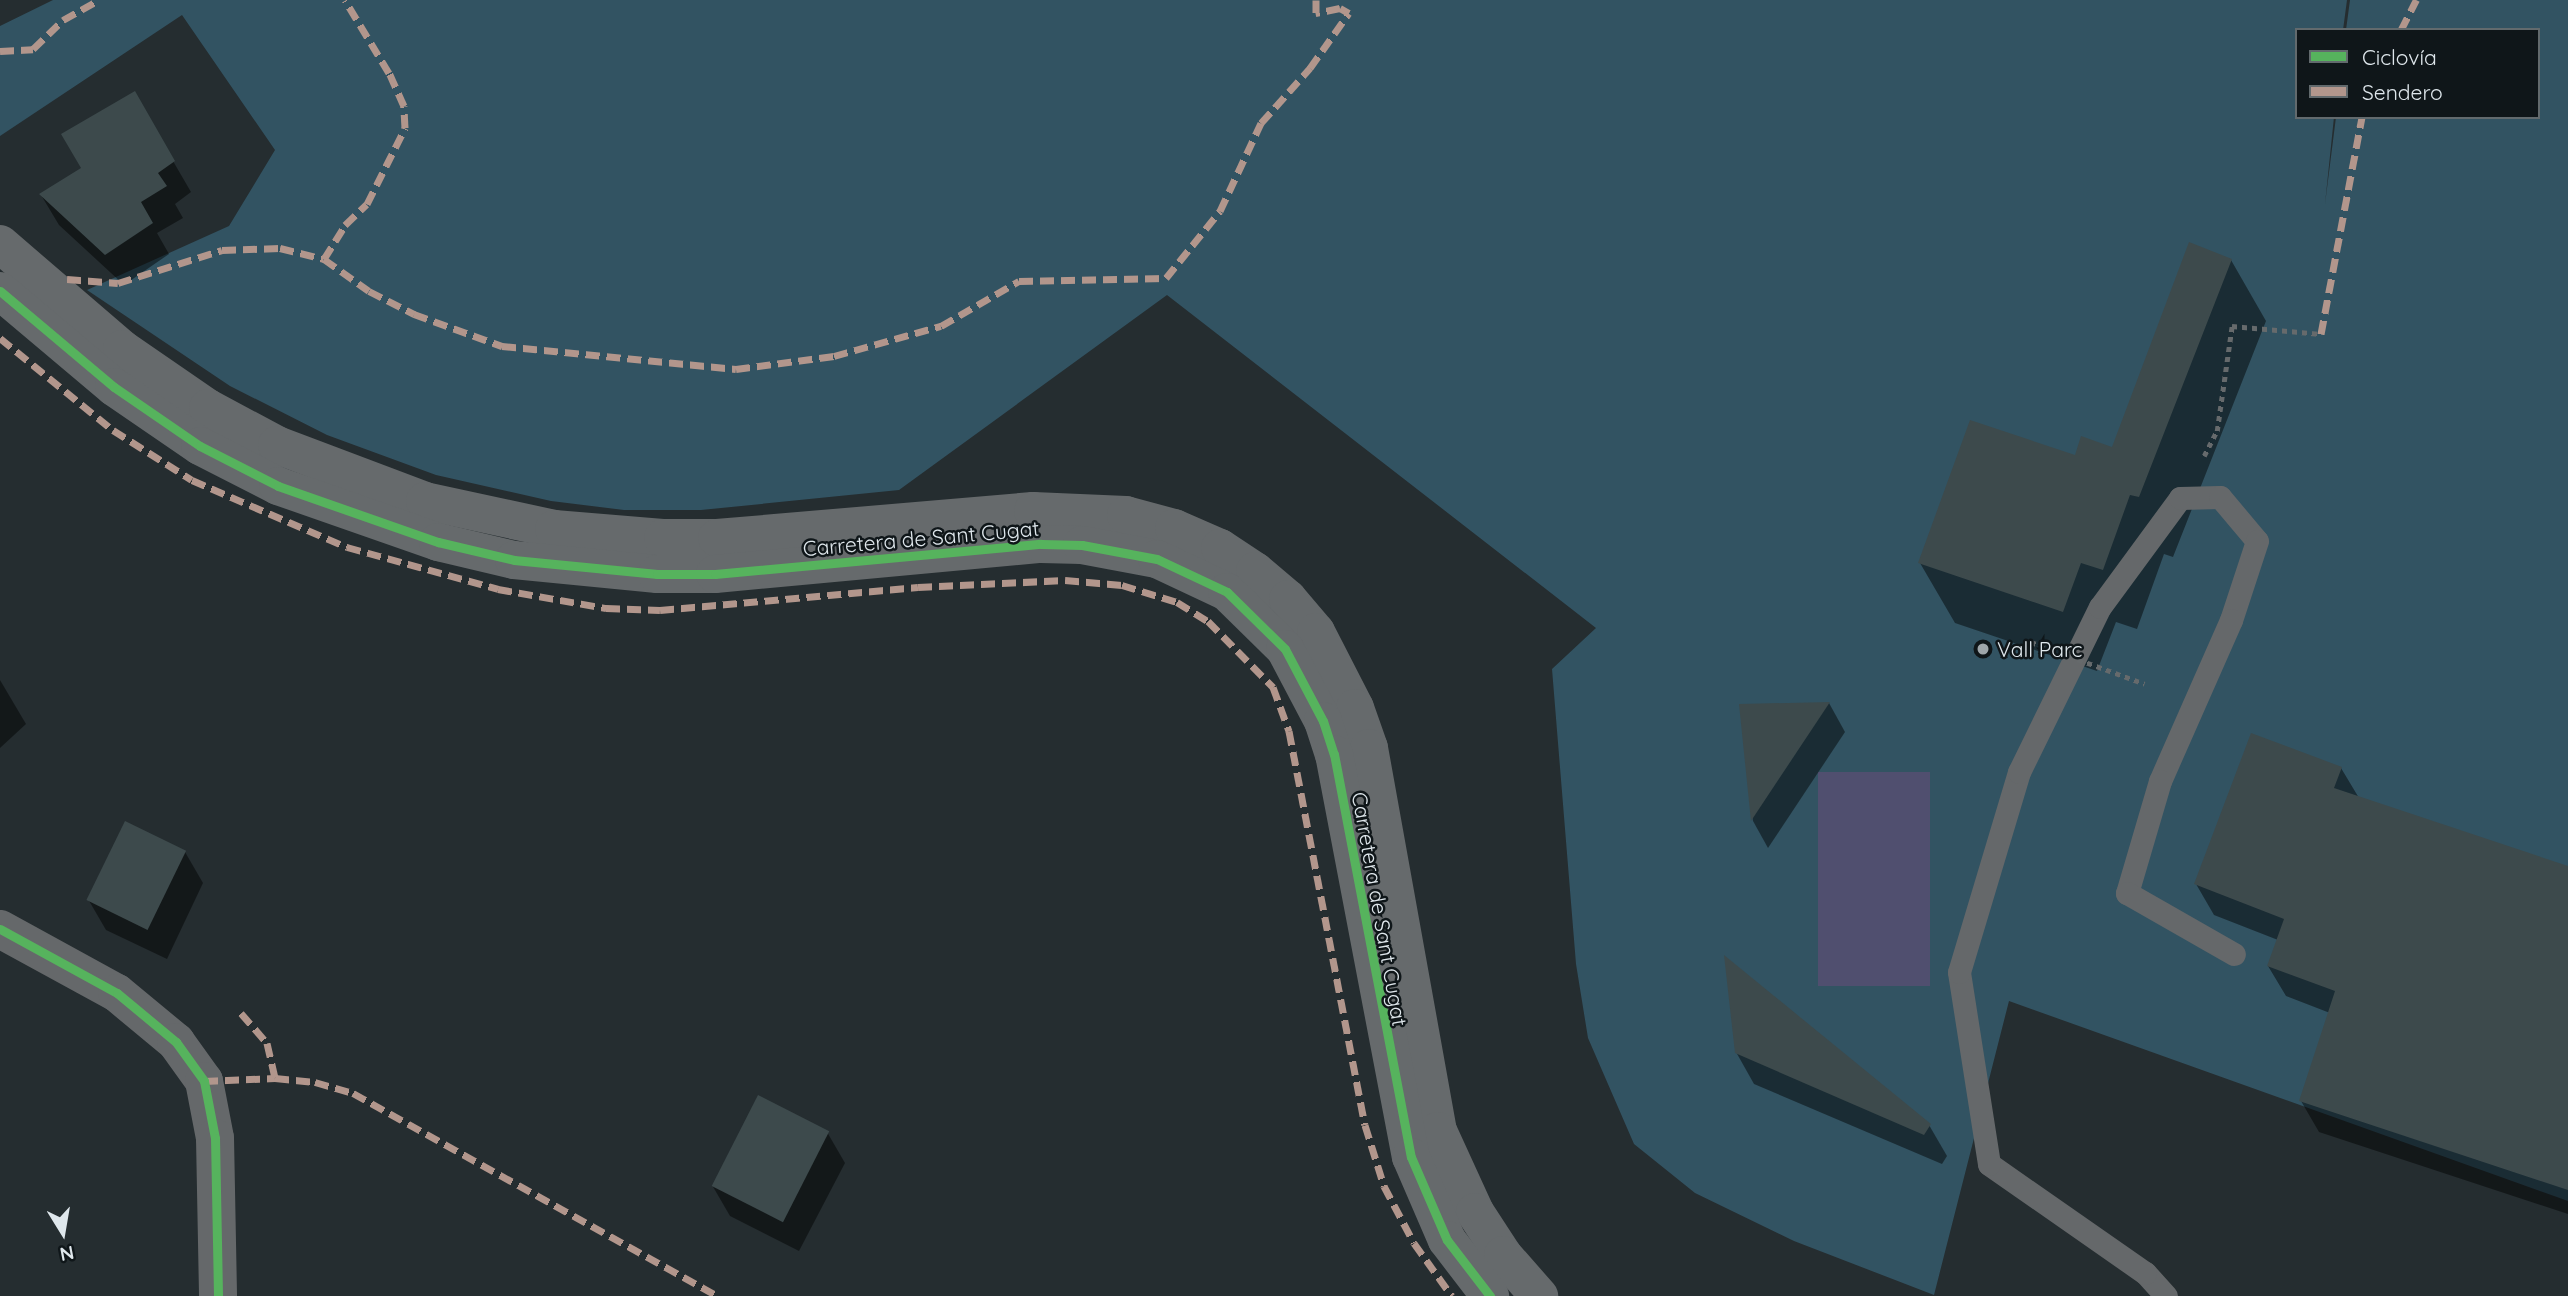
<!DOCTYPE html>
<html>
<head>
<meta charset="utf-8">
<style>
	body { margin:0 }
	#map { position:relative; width:2568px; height:1296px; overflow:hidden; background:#252d30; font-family:Quicksand,sans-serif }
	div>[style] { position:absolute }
	.green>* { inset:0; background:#325362 }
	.water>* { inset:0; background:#504f6f; transform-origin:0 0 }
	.shadow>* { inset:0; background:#0007 }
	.building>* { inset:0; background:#3d4a4c; transform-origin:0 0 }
	.path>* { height:4.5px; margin-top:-2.25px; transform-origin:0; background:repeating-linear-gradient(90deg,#666a6c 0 5px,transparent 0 10px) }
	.service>* { height:23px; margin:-11.5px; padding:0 11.5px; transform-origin:11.5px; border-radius:11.5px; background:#65686a }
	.minor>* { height:38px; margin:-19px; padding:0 19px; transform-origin:19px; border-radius:19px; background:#65686a }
	.secondary>* { height:38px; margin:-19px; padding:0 19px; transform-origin:19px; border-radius:19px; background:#666a6c }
	.path-bridge>* { height:4.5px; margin-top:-2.25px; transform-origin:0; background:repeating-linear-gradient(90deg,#666a6c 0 5px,transparent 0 10px) }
	.quiet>* { height:7px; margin-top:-3.5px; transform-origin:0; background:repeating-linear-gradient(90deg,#b2968c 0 14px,transparent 0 21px) }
	.cycleway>* { height:9px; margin:-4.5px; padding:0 4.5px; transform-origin:4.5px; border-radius:4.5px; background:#56b35d }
	.dots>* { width:19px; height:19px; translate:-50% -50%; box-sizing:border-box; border:4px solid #0f1619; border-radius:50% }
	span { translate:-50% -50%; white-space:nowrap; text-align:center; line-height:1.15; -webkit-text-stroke:5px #0f1619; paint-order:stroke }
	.street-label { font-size:21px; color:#dfe7ec }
	.poi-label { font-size:21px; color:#dfe7ec }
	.left { translate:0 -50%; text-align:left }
	.legend { position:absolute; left:2295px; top:28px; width:245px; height:91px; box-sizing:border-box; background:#0f1619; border:2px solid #626a6d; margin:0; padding:9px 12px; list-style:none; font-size:21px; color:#dfe7ec }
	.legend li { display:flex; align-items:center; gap:14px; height:35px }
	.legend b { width:35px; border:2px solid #626a6d }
	.north { position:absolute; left:28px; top:1198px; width:70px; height:70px; -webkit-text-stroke:5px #0f1619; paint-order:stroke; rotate:169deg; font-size:19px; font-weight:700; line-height:28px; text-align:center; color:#dfe7ec }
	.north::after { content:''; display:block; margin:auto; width:24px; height:32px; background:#dfe7ec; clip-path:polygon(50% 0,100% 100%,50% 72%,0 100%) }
</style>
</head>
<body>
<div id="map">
	<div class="green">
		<div style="clip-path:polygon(53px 0,2347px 0,2343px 30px,2297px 30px,2297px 117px,2334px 117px,2325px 204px,2336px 117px,2538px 117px,2538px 30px,2346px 30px,2350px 0,2568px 0,2568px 1201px,2009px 1001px,1934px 1295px,1794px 1241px,1695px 1193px,1634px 1144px,1588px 1038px,1576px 964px,1552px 669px,1596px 628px,1167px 295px,899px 490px,701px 510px,624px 510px,551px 501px,436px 475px,327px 435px,230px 386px,87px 290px,229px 226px,275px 150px,182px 15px,0 136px,0 26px)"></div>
	</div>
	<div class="water">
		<div style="left:1818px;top:772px;width:112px;height:214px"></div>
	</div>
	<div class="shadow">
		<div style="clip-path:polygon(134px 94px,191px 192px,175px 204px,183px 218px,157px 233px,169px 254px,124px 285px,59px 225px,41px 195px,83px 169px)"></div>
		<div style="clip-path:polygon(2231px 260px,2266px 321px,2173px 557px,2164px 554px,2137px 629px,2116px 622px,2097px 671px,1955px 623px,1920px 563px,2076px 458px,2113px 449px)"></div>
		<div style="clip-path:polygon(0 680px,26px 724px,0 748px)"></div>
		<div style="clip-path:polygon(1829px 703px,1845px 732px,1768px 848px,1753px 821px,1740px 706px)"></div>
		<div style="clip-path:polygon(2341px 768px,2359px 798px,2568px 868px,2568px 1214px,2319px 1132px,2301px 1101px,2330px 1013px,2286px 996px,2268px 966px,2278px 940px,2214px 915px,2196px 884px)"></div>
		<div style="clip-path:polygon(185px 852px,203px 883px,167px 959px,106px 930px,88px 899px)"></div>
		<div style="clip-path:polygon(1736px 1052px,1929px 1125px,1947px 1156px,1942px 1164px,1754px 1084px)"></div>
		<div style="clip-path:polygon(827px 1132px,845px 1163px,799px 1251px,730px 1216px,712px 1185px)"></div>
	</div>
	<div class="building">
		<div style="clip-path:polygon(135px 91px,175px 161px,158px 173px,167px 186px,141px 202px,153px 223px,105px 255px,39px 194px,81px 168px,61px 134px)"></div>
		<div style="clip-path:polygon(2189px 242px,2232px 259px,2139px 497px,2130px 495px,2103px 570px,2081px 563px,2063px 612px,1918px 563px,1970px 420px,2075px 455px,2081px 436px,2112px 447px)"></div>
		<div style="clip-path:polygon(1830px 702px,1751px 821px,1739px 704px)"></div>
		<div style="clip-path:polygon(2251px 733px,2342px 767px,2334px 788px,2568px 866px,2568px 1190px,2299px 1101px,2335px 991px,2267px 966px,2284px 919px,2194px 884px)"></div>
		<div style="left:125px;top:821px;width:68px;height:88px;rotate:26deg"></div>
		<div style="clip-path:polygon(1724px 955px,1931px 1124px,1924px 1135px,1735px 1053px)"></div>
		<div style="left:758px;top:1095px;width:80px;height:102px;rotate:27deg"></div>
	</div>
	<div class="path">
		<div style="left:2204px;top:456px;width:28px;rotate:-63deg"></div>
		<div style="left:2217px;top:431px;width:106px;rotate:-81.9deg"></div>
		<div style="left:2232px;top:326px;width:89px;rotate:5.1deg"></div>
	</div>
	<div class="service">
		<div style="left:2166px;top:1296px;width:31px;rotate:-132deg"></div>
		<div style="left:2145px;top:1273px;width:190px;rotate:-145.1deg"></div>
		<div style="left:1989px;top:1164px;width:194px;rotate:-98.9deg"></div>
		<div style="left:1959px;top:972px;width:209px;rotate:-73.3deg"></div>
		<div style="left:2019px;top:772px;width:184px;rotate:-63.9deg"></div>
		<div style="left:2100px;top:607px;width:135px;rotate:-53.7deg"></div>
		<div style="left:2180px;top:498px;width:40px;rotate:-1.4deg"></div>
		<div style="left:2220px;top:497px;width:57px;rotate:49.9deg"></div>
		<div style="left:2257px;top:541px;width:83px;rotate:108.2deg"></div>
		<div style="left:2231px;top:620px;width:176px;rotate:113.8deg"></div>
		<div style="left:2160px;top:781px;width:117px;rotate:106.4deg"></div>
		<div style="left:2127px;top:893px;width:123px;rotate:29.7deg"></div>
	</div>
	<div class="minor">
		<div style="left:0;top:929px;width:133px;rotate:28.7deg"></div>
		<div style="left:117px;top:993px;width:77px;rotate:39.7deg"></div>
		<div style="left:176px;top:1042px;width:48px;rotate:54.3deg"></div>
		<div style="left:204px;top:1081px;width:58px;rotate:79.1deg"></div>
		<div style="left:215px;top:1138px;width:158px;rotate:88.9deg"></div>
	</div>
	<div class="secondary">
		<div style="left:0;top:244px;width:161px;rotate:40.7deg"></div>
		<div style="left:122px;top:349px;width:104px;rotate:34.5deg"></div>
		<div style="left:208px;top:408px;width:78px;rotate:28.2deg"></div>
		<div style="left:277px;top:445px;width:158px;rotate:20.7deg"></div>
		<div style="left:425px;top:501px;width:132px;rotate:12.2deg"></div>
		<div style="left:554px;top:529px;width:109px;rotate:4.7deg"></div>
		<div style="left:663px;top:538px;width:54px"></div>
		<div style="left:717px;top:538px;width:317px;rotate:-4.9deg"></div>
		<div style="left:1033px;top:511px;width:93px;rotate:2.5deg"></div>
		<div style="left:1126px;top:515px;width:50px;rotate:15.2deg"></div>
		<div style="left:1174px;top:528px;width:50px;rotate:23.5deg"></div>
		<div style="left:1220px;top:548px;width:42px;rotate:33.3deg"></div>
		<div style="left:1255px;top:571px;width:43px;rotate:40.3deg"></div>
		<div style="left:1288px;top:599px;width:43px;rotate:49.7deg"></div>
		<div style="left:1316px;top:632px;width:85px;rotate:62.8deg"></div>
		<div style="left:1355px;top:708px;width:42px;rotate:70.7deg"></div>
		<div style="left:1369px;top:748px;width:389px;rotate:79.8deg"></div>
		<div style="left:1438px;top:1131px;width:89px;rotate:65.4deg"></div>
		<div style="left:1475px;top:1212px;width:51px;rotate:56.9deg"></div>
		<div style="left:1503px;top:1255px;width:55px;rotate:48.7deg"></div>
		<div style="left:0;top:291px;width:149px;rotate:40.1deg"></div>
		<div style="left:114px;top:387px;width:104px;rotate:34.5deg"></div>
		<div style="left:200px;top:446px;width:88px;rotate:27.1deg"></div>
		<div style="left:278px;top:486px;width:170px;rotate:19.3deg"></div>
		<div style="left:438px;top:542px;width:78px;rotate:13.3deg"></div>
		<div style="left:514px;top:560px;width:144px;rotate:5.6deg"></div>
		<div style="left:657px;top:574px;width:58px"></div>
		<div style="left:715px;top:574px;width:327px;rotate:-5.3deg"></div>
		<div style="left:1041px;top:544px;width:41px;rotate:1.4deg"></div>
		<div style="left:1082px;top:545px;width:76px;rotate:10.6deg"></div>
		<div style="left:1157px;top:559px;width:77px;rotate:25.2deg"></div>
		<div style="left:1227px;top:592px;width:81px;rotate:44.5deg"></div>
		<div style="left:1285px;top:649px;width:81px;rotate:62.2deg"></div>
		<div style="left:1323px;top:721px;width:35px;rotate:72deg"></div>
		<div style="left:1334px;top:754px;width:410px;rotate:79.2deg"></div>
		<div style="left:1411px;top:1157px;width:90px;rotate:66.6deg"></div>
		<div style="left:1447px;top:1240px;width:71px;rotate:52.5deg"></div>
	</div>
	<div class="path-bridge">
		<div style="left:2031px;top:642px;width:121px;rotate:20.2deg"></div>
	</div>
	<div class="quiet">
		<div style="left:2401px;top:30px;width:34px;rotate:-63deg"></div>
		<div style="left:0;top:51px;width:33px;rotate:-3deg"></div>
		<div style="left:33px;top:49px;width:42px;rotate:-44deg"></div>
		<div style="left:63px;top:20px;width:41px;rotate:-29.1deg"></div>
		<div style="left:324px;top:259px;width:40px;rotate:-58deg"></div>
		<div style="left:345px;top:225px;width:30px;rotate:-44deg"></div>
		<div style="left:367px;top:204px;width:85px;rotate:-63.4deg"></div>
		<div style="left:405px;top:128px;width:22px;rotate:-93deg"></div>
		<div style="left:404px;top:106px;width:36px;rotate:-114deg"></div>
		<div style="left:389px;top:73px;width:85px;rotate:-121.1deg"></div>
		<div style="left:67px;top:279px;width:51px;rotate:4.5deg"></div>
		<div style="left:118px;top:283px;width:109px;rotate:-17.6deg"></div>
		<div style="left:222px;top:250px;width:58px;rotate:-2deg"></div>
		<div style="left:280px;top:248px;width:45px;rotate:14deg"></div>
		<div style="left:324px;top:259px;width:55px;rotate:35.4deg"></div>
		<div style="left:369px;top:291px;width:51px;rotate:27.1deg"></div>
		<div style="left:414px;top:314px;width:94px;rotate:20deg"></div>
		<div style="left:502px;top:346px;width:235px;rotate:5.6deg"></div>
		<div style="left:736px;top:369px;width:99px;rotate:-7.6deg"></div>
		<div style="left:834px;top:356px;width:111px;rotate:-15.7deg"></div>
		<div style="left:941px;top:326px;width:90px;rotate:-30deg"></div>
		<div style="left:1019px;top:281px;width:147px;rotate:-1.2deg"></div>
		<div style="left:1166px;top:278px;width:86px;rotate:-51.1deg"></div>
		<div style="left:1220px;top:211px;width:97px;rotate:-65deg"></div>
		<div style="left:1261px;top:123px;width:74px;rotate:-48.3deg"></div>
		<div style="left:1310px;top:68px;width:67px;rotate:-54.7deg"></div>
		<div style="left:1349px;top:13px;width:10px;rotate:-151deg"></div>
		<div style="left:1340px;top:8px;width:25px;rotate:168deg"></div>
		<div style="left:1316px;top:13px;width:13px;rotate:-90deg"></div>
		<div style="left:2321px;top:334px;width:221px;rotate:-79.3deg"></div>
		<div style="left:0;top:338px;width:146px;rotate:39.2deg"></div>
		<div style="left:113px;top:430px;width:93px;rotate:32.3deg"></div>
		<div style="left:192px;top:480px;width:169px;rotate:23.4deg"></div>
		<div style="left:347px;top:547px;width:157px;rotate:15.5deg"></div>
		<div style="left:498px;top:589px;width:110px;rotate:10deg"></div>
		<div style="left:606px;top:608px;width:54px;rotate:2.1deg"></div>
		<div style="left:660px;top:610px;width:259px;rotate:-5.1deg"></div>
		<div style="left:918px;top:587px;width:147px;rotate:-2.7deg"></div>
		<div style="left:1065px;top:580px;width:57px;rotate:5deg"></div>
		<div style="left:1122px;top:585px;width:58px;rotate:17.2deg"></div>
		<div style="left:1177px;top:602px;width:36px;rotate:32deg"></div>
		<div style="left:1208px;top:621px;width:93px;rotate:45.4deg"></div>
		<div style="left:1273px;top:687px;width:47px;rotate:70deg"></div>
		<div style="left:1289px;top:731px;width:401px;rotate:79.1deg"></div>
		<div style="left:1365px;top:1125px;width:64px;rotate:72.7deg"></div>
		<div style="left:1384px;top:1186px;width:64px;rotate:62.2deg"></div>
		<div style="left:1414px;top:1243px;width:65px;rotate:54.4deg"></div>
		<div style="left:241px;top:1013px;width:40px;rotate:49deg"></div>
		<div style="left:267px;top:1043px;width:36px;rotate:77deg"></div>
		<div style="left:204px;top:1081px;width:71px;rotate:-2.4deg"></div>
		<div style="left:275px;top:1078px;width:40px;rotate:5.7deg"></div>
		<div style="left:315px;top:1082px;width:40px;rotate:16deg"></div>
		<div style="left:353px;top:1093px;width:418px;rotate:29.1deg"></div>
	</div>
	<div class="cycleway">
		<div style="left:0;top:291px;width:149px;rotate:40.1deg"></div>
		<div style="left:114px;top:387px;width:104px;rotate:34.5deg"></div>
		<div style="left:200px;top:446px;width:88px;rotate:27.1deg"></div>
		<div style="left:278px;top:486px;width:170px;rotate:19.3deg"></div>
		<div style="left:438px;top:542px;width:78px;rotate:13.3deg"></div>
		<div style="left:514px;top:560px;width:144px;rotate:5.6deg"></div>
		<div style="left:657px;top:574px;width:58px"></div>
		<div style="left:715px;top:574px;width:327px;rotate:-5.3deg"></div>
		<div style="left:1041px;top:544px;width:41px;rotate:1.4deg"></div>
		<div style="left:1082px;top:545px;width:76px;rotate:10.6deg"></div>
		<div style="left:1157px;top:559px;width:77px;rotate:25.2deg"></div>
		<div style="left:1227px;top:592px;width:81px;rotate:44.5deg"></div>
		<div style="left:1285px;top:649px;width:81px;rotate:62.2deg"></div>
		<div style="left:1323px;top:721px;width:35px;rotate:72deg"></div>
		<div style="left:1334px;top:754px;width:410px;rotate:79.2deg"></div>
		<div style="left:1411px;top:1157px;width:90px;rotate:66.6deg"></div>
		<div style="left:1447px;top:1240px;width:71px;rotate:52.5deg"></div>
		<div style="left:0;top:929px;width:133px;rotate:28.7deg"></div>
		<div style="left:117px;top:993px;width:77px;rotate:39.7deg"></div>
		<div style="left:176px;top:1042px;width:48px;rotate:54.3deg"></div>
		<div style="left:204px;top:1081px;width:58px;rotate:79.1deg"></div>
		<div style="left:215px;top:1138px;width:158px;rotate:88.9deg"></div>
	</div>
	<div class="dots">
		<div style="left:1983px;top:649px;background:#9ea6aa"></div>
	</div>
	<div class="street-label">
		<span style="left:921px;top:538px;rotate:-5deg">Carretera de Sant Cugat</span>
		<span style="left:1380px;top:909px;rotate:80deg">Carretera de Sant Cugat</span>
	</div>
	<div class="poi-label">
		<span class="left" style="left:1997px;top:649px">Vall Parc</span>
	</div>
	<ul class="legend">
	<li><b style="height:9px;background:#56b35d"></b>Ciclovía</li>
	<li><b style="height:9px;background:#b2968c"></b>Sendero</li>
	</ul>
	<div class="north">N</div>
</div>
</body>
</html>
